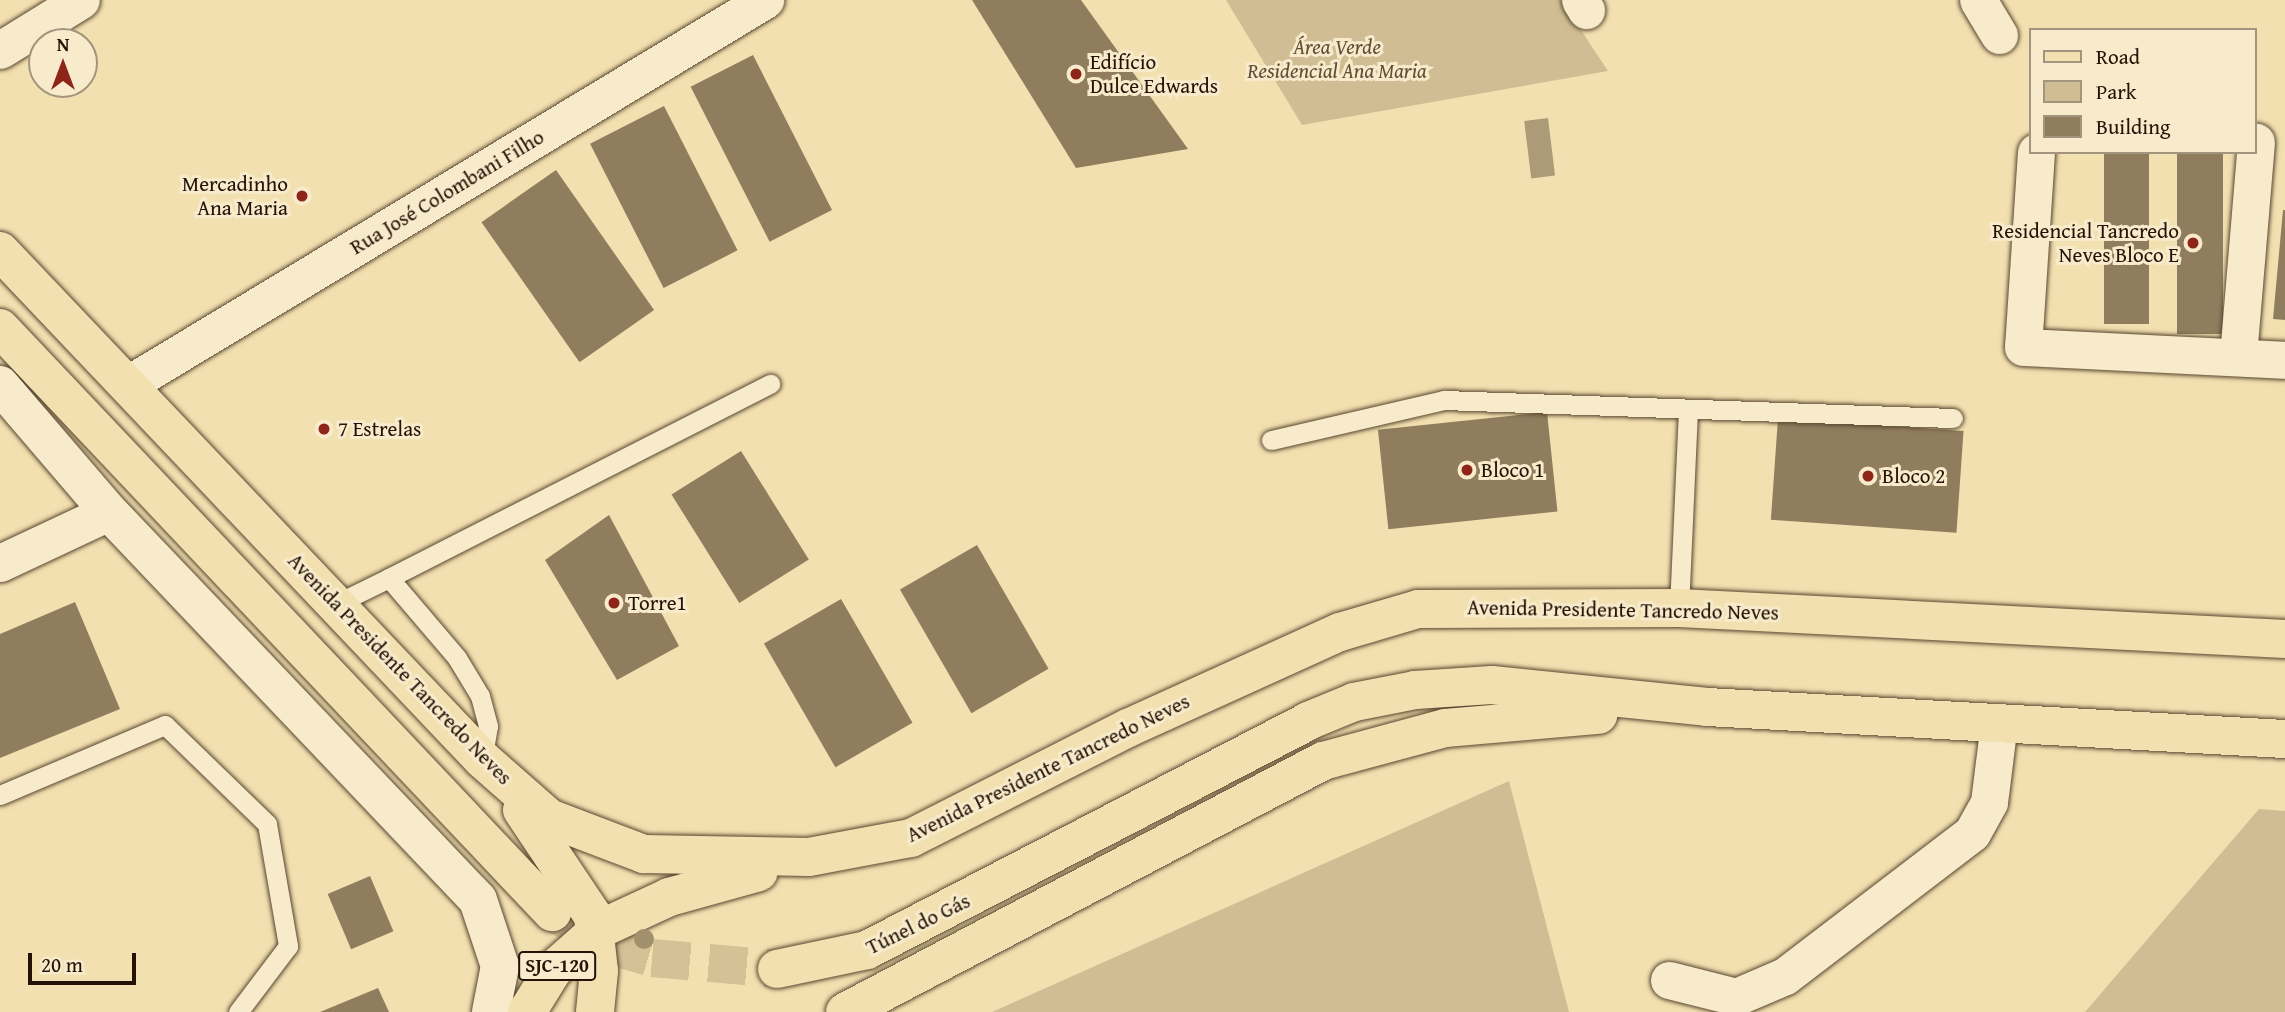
<!DOCTYPE html>
<html>
<head>
<meta charset="utf-8">
<style>
	body { margin:0 }
	#map { position:relative; width:2285px; height:1012px; overflow:hidden; background:#f3e0b0; font-family:"Gentium Book Plus",serif }
	div>[style] { position:absolute }
	.green>* { inset:0; background:#d0bd93 }
	.water>* { inset:0; background:#ad9a76; transform-origin:0 0 }
	.building>* { inset:0; background:#907d5e; transform-origin:0 0 }
	.primary-tunnel>* { height:38px; margin-top:-19px; transform-origin:0; background:repeating-linear-gradient(90deg,#d4c196 0 38px,transparent 0 57px) }
	.roads { filter:drop-shadow(0 0 2px #584630) drop-shadow(0 0 2px #584630) }
	.lane>* { height:19px; margin:-9.5px; padding:0 9.5px; transform-origin:9.5px; border-radius:9.5px; background:#f7ebcc }
	.street>* { height:37px; margin:-18.5px; padding:0 18.5px; transform-origin:18.5px; border-radius:18.5px; background:#f7ebcc }
	.secondary>* { height:38px; margin:-19px; padding:0 19px; transform-origin:19px; border-radius:19px; background:#f7ebcc }
	.primary>* { height:38px; margin:-19px; padding:0 19px; transform-origin:19px; border-radius:19px; background:#f3e0b0 }
	.trees>* { width:20px; height:20px; margin:-10px; border-radius:50%; background:#a2906d }
	.dots>* { width:19px; height:19px; translate:-50% -50%; box-sizing:border-box; border:4px solid #f7ebcc; border-radius:50% }
	span { translate:-50% -50%; white-space:nowrap; text-align:center; line-height:1.15; -webkit-text-stroke:6px #f7ebcc; paint-order:stroke }
	.shield-label span { padding:2px 5px; background:#f7ebcc; border:2px solid; border-radius:5px; -webkit-text-stroke-width:0 }
	.shield-label { font-size:19px; color:#241206; font-weight:700 }
	.park-label { font-size:21px; color:#604e37; font-style:italic }
	.poi-label { font-size:21px; color:#241206 }
	.left { translate:0 -50%; text-align:left }
	.right { translate:-100% -50%; text-align:right }
	.street-label { font-size:21px; color:#241206 }
	.legend { position:absolute; left:2029px; top:28px; width:228px; height:126px; box-sizing:border-box; background:#f7ebcc; border:2px solid #a3947d; margin:0; padding:9px 12px; list-style:none; font-size:21px; color:#241206 }
	.legend li { display:flex; align-items:center; gap:14px; height:35px }
	.legend b { width:35px; border:2px solid #a3947d }
	.north { position:absolute; left:28px; top:28px; width:70px; height:70px; box-sizing:border-box; background:#f7ebcc; border:2px solid #a3947d; border-radius:50%; rotate:0deg; font-size:19px; font-weight:700; line-height:28px; text-align:center; color:#241206 }
	.north::after { content:''; display:block; margin:auto; width:24px; height:32px; background:#8f2418; clip-path:polygon(50% 0,100% 100%,50% 72%,0 100%) }
	.scale { position:absolute; left:28px; top:953px; width:108px; height:32px; box-sizing:border-box; border:4px solid #241206; border-top:0; padding-left:9px; font-size:21px; line-height:24px; white-space:nowrap; color:#241206; -webkit-text-stroke:5px #f7ebcc; paint-order:stroke }
</style>
</head>
<body>
<div id="map">
	<div class="green">
		<div style="clip-path:polygon(1226px 0,1561px 0,1608px 71px,1302px 125px)"></div>
		<div style="clip-path:polygon(1509px 781px,1569px 1012px,992px 1012px)"></div>
		<div style="clip-path:polygon(2259px 809px,2285px 811px,2285px 1012px,2085px 1012px)"></div>
	</div>
	<div class="water">
		<div style="left:1548px;top:118px;width:58px;height:24px;rotate:83deg"></div>
	</div>
	<div class="building">
		<div style="clip-path:polygon(972px 0,1081px 0,1188px 149px,1076px 168px)"></div>
		<div style="left:753px;top:55px;width:174px;height:70px;rotate:63deg"></div>
		<div style="left:664px;top:106px;width:162px;height:83px;rotate:63deg"></div>
		<div style="left:2104px;top:152px;width:45px;height:172px"></div>
		<div style="left:2177px;top:152px;width:46px;height:182px"></div>
		<div style="left:556px;top:170px;width:171px;height:91px;rotate:55deg"></div>
		<div style="clip-path:polygon(2283px 210px,2285px 210px,2285px 320px,2273px 319px)"></div>
		<div style="left:1547px;top:412px;width:100px;height:170px;rotate:84deg"></div>
		<div style="left:1778px;top:418px;width:186px;height:102px;rotate:4deg"></div>
		<div style="left:741px;top:451px;width:128px;height:82px;rotate:58deg"></div>
		<div style="clip-path:polygon(609px 515px,679px 646px,617px 680px,545px 560px)"></div>
		<div style="left:977px;top:545px;width:143px;height:89px;rotate:60deg"></div>
		<div style="left:841px;top:599px;width:143px;height:89px;rotate:60deg"></div>
		<div style="clip-path:polygon(75px 602px,120px 709px,0 758px,0 634px)"></div>
		<div style="left:370px;top:876px;width:60px;height:46px;rotate:67deg"></div>
		<div style="clip-path:polygon(378px 988px,389px 1012px,320px 1012px)"></div>
	</div>
	<div class="primary-tunnel">
		<div style="left:552px;top:912px;width:69px;rotate:29.5deg"></div>
		<div style="left:612px;top:946px;width:42px;rotate:16.7deg"></div>
		<div style="left:652px;top:958px;width:125px;rotate:5deg"></div>
	</div>
	<div class="roads">
		<div class="lane">
			<div style="left:1271px;top:440px;width:178px;rotate:-13deg"></div>
			<div style="left:1444px;top:400px;width:509px;rotate:2.03deg"></div>
			<div style="left:389px;top:578px;width:428px;rotate:-27deg"></div>
			<div style="left:336px;top:604px;width:59px;rotate:-26.1deg"></div>
			<div style="left:389px;top:578px;width:105px;rotate:49.6deg"></div>
			<div style="left:457px;top:658px;width:44px;rotate:58.8deg"></div>
			<div style="left:480px;top:696px;width:31px;rotate:75deg"></div>
			<div style="left:488px;top:726px;width:34px;rotate:100deg"></div>
			<div style="left:1679px;top:608px;width:199px;rotate:-87.4deg"></div>
			<div style="left:0;top:795px;width:179px;rotate:-23deg"></div>
			<div style="left:165px;top:725px;width:142px;rotate:44.1deg"></div>
			<div style="left:267px;top:824px;width:124px;rotate:80.2deg"></div>
			<div style="left:288px;top:946px;width:83px;rotate:127.1deg"></div>
		</div>
		<div class="street">
			<div style="left:1580px;top:0;width:12px;rotate:59deg"></div>
			<div style="left:1978px;top:0;width:41px;rotate:59deg"></div>
			<div style="left:0;top:50px;width:95px;rotate:-31.7deg"></div>
			<div style="left:2036px;top:152px;width:195px;rotate:93.8deg"></div>
			<div style="left:2023px;top:347px;width:262px;rotate:2.8deg"></div>
			<div style="left:2238px;top:356px;width:215px;rotate:-85.2deg"></div>
			<div style="left:130px;top:383px;width:742px;rotate:-31.1deg"></div>
			<div style="left:0;top:563px;width:120px;rotate:-25.1deg"></div>
			<div style="left:1669px;top:980px;width:69px;rotate:14.2deg"></div>
			<div style="left:1736px;top:997px;width:53px;rotate:-23.2deg"></div>
			<div style="left:1785px;top:976px;width:235px;rotate:-37.4deg"></div>
			<div style="left:1972px;top:833px;width:35px;rotate:-61deg"></div>
			<div style="left:1989px;top:802px;width:80px;rotate:-82.8deg"></div>
		</div>
		<div class="secondary">
			<div style="left:0;top:385px;width:167px;rotate:49.4deg"></div>
			<div style="left:109px;top:512px;width:535px;rotate:46.44deg"></div>
			<div style="left:478px;top:900px;width:70px;rotate:71.6deg"></div>
			<div style="left:500px;top:966px;width:47px;rotate:101.1deg"></div>
		</div>
		<div class="primary">
			<div style="left:0;top:251px;width:700px;rotate:46.5deg"></div>
			<div style="left:482px;top:759px;width:89px;rotate:41.4deg"></div>
			<div style="left:549px;top:818px;width:102px;rotate:20.8deg"></div>
			<div style="left:644px;top:854px;width:165px;rotate:1deg"></div>
			<div style="left:809px;top:857px;width:104px;rotate:-10.6deg"></div>
			<div style="left:911px;top:838px;width:243px;rotate:-26.9deg"></div>
			<div style="left:1128px;top:728px;width:233px;rotate:-24.4deg"></div>
			<div style="left:1340px;top:632px;width:81px;rotate:-16.4deg"></div>
			<div style="left:1418px;top:609px;width:261px;rotate:-0.2deg"></div>
			<div style="left:1679px;top:608px;width:607px;rotate:2.93deg"></div>
			<div style="left:0;top:328px;width:804px;rotate:46.61deg"></div>
			<div style="left:522px;top:810px;width:128px;rotate:56.2deg"></div>
			<div style="left:593px;top:916px;width:55px;rotate:83.8deg"></div>
			<div style="left:599px;top:971px;width:41px;rotate:95.6deg"></div>
			<div style="left:777px;top:969px;width:92px;rotate:-11.9deg"></div>
			<div style="left:867px;top:950px;width:497px;rotate:-27.4deg"></div>
			<div style="left:1308px;top:721px;width:50px;rotate:-22.4deg"></div>
			<div style="left:1354px;top:702px;width:62px;rotate:-11.1deg"></div>
			<div style="left:1415px;top:690px;width:77px;rotate:-3.7deg"></div>
			<div style="left:1492px;top:685px;width:216px;rotate:5.8deg"></div>
			<div style="left:1707px;top:707px;width:579px;rotate:3.17deg"></div>
			<div style="left:527px;top:1012px;width:49px;rotate:-58.2deg"></div>
			<div style="left:553px;top:970px;width:60px;rotate:-41.6deg"></div>
			<div style="left:598px;top:930px;width:78px;rotate:-24.9deg"></div>
			<div style="left:669px;top:897px;width:93px;rotate:-15.5deg"></div>
			<div style="left:845px;top:1012px;width:540px;rotate:-27.7deg"></div>
			<div style="left:1323px;top:761px;width:126px;rotate:-15.1deg"></div>
			<div style="left:1445px;top:728px;width:154px;rotate:-4.9deg"></div>
		</div>
	</div>
	<div class="trees">
		<div style="left:644px;top:939px"></div>
	</div>
	<div class="dots">
		<div style="left:1076px;top:74px;background:#8f2418"></div>
		<div style="left:302px;top:196px;background:#8f2418"></div>
		<div style="left:2193px;top:243px;background:#8f2418"></div>
		<div style="left:324px;top:429px;background:#8f2418"></div>
		<div style="left:1467px;top:470px;background:#8f2418"></div>
		<div style="left:1868px;top:476px;background:#8f2418"></div>
		<div style="left:614px;top:603px;background:#8f2418"></div>
	</div>
	<div class="shield-label">
		<span style="left:557px;top:966px">SJC-120</span>
	</div>
	<div class="park-label">
		<span style="left:1337px;top:59px">Área Verde<br>Residencial Ana Maria</span>
	</div>
	<div class="poi-label">
		<span class="left" style="left:1090px;top:74px">Edifício<br>Dulce Edwards</span>
		<span class="right" style="left:288px;top:196px">Mercadinho<br>Ana Maria</span>
		<span class="right" style="left:2179px;top:243px">Residencial Tancredo<br>Neves Bloco E</span>
		<span class="left" style="left:338px;top:429px">7 Estrelas</span>
		<span class="left" style="left:1481px;top:470px">Bloco 1</span>
		<span class="left" style="left:1882px;top:476px">Bloco 2</span>
		<span class="left" style="left:628px;top:603px">Torre1</span>
	</div>
	<div class="street-label">
		<span style="left:447px;top:192px;rotate:-31deg">Rua José Colombani Filho</span>
		<span style="left:1623px;top:610px;rotate:1deg">Avenida Presidente Tancredo Neves</span>
		<span style="left:400px;top:669px;rotate:46deg">Avenida Presidente Tancredo Neves</span>
		<span style="left:1048px;top:768px;rotate:-26deg">Avenida Presidente Tancredo Neves</span>
		<span style="left:918px;top:924px;rotate:-26deg">Túnel do Gás</span>
	</div>
	<ul class="legend">
	<li><b style="height:9px;background:#f3e0b0"></b>Road</li>
	<li><b style="height:19px;background:#d0bd93"></b>Park</li>
	<li><b style="height:19px;background:#907d5e"></b>Building</li>
	</ul>
	<div class="north">N</div>
	<div class="scale">20 m</div>
</div>
</body>
</html>
